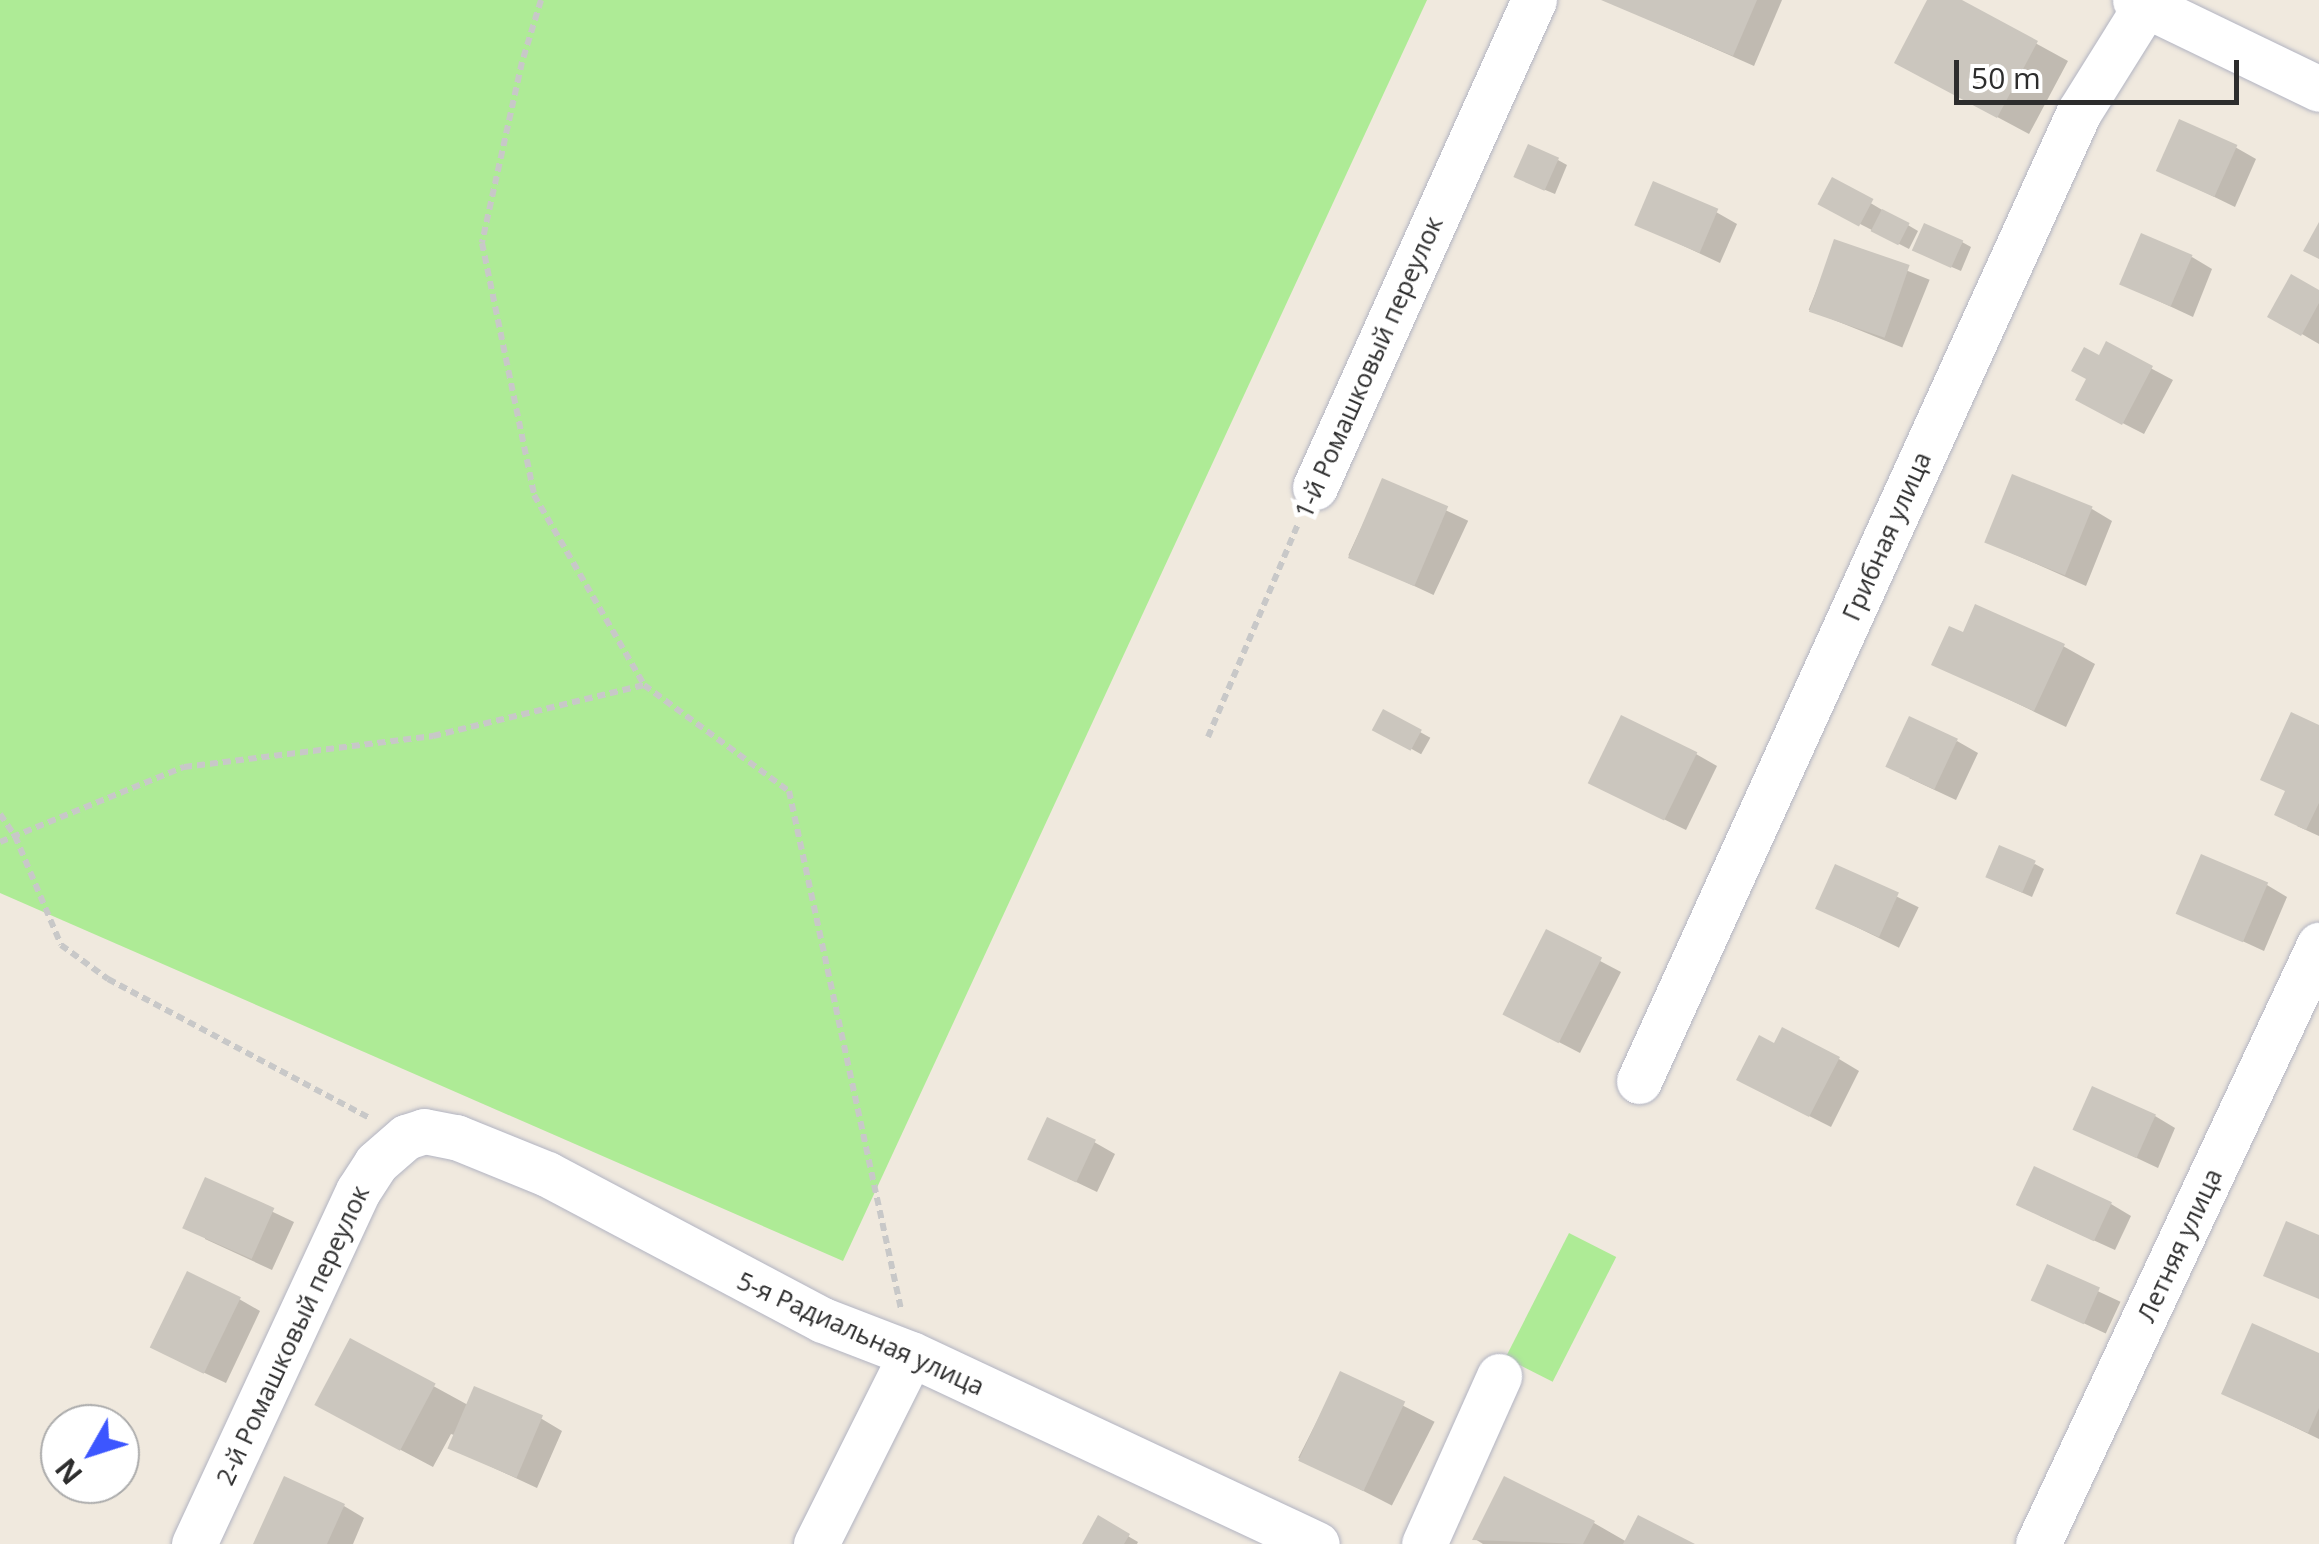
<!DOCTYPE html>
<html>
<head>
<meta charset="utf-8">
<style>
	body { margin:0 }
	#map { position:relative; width:2319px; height:1544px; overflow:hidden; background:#f0e9de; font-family:"Open Sans",sans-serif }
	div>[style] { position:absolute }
	.green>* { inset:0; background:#aeeb96; transform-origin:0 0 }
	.shadow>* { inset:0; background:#0003; transform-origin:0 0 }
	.building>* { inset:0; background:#cbc6be; transform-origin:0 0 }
	.path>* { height:6px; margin-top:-3px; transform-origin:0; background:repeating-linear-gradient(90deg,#c8c8c8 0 8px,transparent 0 13px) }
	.roads { filter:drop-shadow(0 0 2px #b2b4c2) drop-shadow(0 0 2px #b2b4c2) }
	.minor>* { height:45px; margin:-22.5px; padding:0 22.5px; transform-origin:22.5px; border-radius:22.5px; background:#fff }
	span { translate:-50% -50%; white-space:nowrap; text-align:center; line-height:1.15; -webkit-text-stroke:9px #fff; paint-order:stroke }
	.street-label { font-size:25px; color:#2d2d2d }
	.north { position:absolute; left:40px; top:1404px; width:100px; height:100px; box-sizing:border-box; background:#fff; border:2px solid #ababab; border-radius:50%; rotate:231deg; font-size:28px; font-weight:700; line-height:40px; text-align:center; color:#2d2d2d }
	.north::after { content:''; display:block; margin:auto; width:35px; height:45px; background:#3c56ff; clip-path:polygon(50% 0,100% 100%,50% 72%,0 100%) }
	.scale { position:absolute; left:1954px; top:60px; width:285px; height:45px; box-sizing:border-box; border:5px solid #2d2d2d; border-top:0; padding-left:12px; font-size:30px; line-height:35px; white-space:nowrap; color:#2d2d2d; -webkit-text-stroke:8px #fff; paint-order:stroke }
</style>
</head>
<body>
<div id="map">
	<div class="green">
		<div style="clip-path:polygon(0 0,1427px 0,843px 1261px,0 893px)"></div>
		<div style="left:1569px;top:1233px;width:53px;height:140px;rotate:27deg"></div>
	</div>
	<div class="shadow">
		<div style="clip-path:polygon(1605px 0,1782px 0,1754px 66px)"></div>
		<div style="clip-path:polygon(1930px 0,1957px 0,2068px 61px,2029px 134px,1928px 80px)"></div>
		<div style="clip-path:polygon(2235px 147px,2256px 159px,2235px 207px,2159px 170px)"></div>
		<div style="clip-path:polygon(1558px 160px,1567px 165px,1555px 194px,1526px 182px)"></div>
		<div style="clip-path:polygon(1833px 181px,1918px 231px,1909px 249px,1821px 204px)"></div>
		<div style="clip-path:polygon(1716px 212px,1737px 224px,1720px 263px,1637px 224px)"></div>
		<div style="left:1836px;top:242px;width:101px;height:73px;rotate:22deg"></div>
		<div style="clip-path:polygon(1962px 242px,1971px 247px,1961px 271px,1926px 256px)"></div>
		<div style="clip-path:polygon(2192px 257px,2212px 269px,2193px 317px,2122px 284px)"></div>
		<div style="clip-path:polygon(2319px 293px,2319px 344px,2271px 316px)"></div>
		<div style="clip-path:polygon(2107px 345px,2173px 380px,2144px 434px,2099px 411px,2100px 358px)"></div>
		<div style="left:1383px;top:481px;width:94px;height:82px;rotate:25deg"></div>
		<div style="clip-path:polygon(2092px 509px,2112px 521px,2086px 586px,1987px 542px)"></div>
		<div style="clip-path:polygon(1964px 635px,2063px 646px,2095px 664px,2066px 727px,1935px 664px)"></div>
		<div style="left:1384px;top:712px;width:53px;height:19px;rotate:29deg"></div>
		<div style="clip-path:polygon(2319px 728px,2319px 836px,2297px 826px)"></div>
		<div style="clip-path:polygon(1957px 741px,1978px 753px,1956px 800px,1909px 778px)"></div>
		<div style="clip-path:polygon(1696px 754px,1717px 766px,1686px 830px,1612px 794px)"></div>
		<div style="clip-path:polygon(2035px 864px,2044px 869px,2032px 897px,1998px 882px)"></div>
		<div style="left:1836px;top:867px;width:92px;height:45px;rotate:26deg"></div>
		<div style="clip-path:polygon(2267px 885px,2287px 897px,2264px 951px,2179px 912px)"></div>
		<div style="clip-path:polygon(1547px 933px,1621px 972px,1580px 1053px,1526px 1025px)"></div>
		<div style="clip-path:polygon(1775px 1046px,1839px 1059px,1859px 1071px,1831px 1127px,1760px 1091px)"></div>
		<div style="clip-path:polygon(2155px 1116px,2175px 1128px,2158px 1168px,2075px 1129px)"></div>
		<div style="clip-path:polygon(1094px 1142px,1115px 1154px,1097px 1192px,1051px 1170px)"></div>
		<div style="clip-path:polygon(206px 1180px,294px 1222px,272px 1270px,205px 1239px)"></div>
		<div style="clip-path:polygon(2111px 1204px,2131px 1216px,2115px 1250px,2040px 1216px)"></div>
		<div style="left:2048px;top:1268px;width:80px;height:35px;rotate:25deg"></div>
		<div style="clip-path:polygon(239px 1299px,260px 1311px,226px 1383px,175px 1359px)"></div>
		<div style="clip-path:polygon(351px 1341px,468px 1405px,542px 1419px,562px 1431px,537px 1488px,449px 1447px,454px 1435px,451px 1434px,433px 1467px,348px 1422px)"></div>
		<div style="clip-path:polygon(2319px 1356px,2319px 1439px,2224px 1393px)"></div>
		<div style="left:1341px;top:1374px;width:105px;height:94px;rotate:27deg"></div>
		<div style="clip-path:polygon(344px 1506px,364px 1518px,353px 1544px,256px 1544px)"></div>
		<div style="clip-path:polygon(1099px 1519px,1138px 1542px,1137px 1544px,1085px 1544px)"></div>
		<div style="clip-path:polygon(1594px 1523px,1627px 1542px,1690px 1544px,1483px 1544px,1475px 1539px)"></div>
	</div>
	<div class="building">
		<div style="clip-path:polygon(1601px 0,1757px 0,1733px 56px)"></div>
		<div style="clip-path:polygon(1927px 0,1962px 0,2038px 41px,1997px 118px,1894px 63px)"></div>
		<div style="left:2179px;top:119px;width:64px;height:57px;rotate:24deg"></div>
		<div style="left:1528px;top:144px;width:34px;height:36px;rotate:24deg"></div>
		<div style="left:1832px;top:177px;width:47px;height:31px;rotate:28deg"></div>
		<div style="left:1653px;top:181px;width:71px;height:48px;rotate:23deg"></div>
		<div style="left:1882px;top:209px;width:31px;height:25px;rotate:27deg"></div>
		<div style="clip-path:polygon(2319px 222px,2319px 259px,2303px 251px)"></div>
		<div style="left:1924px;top:223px;width:43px;height:30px;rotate:24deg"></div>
		<div style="left:2141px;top:233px;width:56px;height:56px;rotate:23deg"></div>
		<div style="left:1834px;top:239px;width:80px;height:77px;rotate:19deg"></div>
		<div style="clip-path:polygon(2291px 274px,2319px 290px,2319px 303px,2301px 336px,2267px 317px)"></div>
		<div style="clip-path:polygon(2106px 341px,2153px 366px,2122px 425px,2075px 400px,2086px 379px,2071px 371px,2084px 347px,2099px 355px)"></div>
		<div style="left:2012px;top:474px;width:87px;height:74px;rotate:22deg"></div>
		<div style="left:1382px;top:478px;width:72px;height:87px;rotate:23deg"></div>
		<div style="clip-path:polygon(1975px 604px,2065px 644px,2034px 711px,1931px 665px,1949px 626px,1963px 632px)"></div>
		<div style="left:1383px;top:709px;width:44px;height:24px;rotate:28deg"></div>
		<div style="clip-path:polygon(2291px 712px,2319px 725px,2319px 803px,2306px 830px,2274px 815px,2285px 791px,2260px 780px)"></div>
		<div style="left:1621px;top:715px;width:85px;height:76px;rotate:26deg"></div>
		<div style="left:1909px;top:716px;width:54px;height:56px;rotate:25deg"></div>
		<div style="left:1999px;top:845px;width:40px;height:35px;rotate:23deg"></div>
		<div style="left:2201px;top:854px;width:73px;height:65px;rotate:23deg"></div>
		<div style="left:1835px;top:864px;width:70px;height:49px;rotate:24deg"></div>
		<div style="left:1546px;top:929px;width:63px;height:96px;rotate:27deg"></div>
		<div style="clip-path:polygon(1782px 1027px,1840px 1057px,1809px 1117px,1736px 1080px,1759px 1035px,1774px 1043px)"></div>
		<div style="left:2092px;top:1086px;width:70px;height:48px;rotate:24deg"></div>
		<div style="left:1047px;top:1117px;width:54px;height:47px;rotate:25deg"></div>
		<div style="left:2034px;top:1166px;width:86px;height:43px;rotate:25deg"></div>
		<div style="left:205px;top:1177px;width:76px;height:56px;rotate:24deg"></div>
		<div style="clip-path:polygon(2286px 1221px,2319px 1235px,2319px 1299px,2263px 1276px)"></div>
		<div style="left:2047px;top:1264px;width:58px;height:40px;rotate:24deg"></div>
		<div style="left:187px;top:1271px;width:60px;height:85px;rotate:26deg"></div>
		<div style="clip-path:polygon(2252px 1323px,2319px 1353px,2319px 1408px,2308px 1433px,2221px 1394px)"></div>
		<div style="left:350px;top:1338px;width:97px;height:76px;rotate:28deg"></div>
		<div style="left:1340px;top:1371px;width:72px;height:99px;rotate:25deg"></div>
		<div style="left:474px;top:1386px;width:75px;height:68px;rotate:23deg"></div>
		<div style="clip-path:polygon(284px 1476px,345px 1504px,327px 1544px,253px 1544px)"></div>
		<div style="clip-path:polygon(1504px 1476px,1595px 1521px,1583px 1544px,1472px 1540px)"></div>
		<div style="clip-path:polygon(1098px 1515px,1130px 1534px,1124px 1544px,1082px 1544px)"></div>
		<div style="clip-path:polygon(1638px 1515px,1695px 1544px,1623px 1544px)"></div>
	</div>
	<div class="path">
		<div style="left:541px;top:0;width:65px;rotate:107deg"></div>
		<div style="left:522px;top:62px;width:185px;rotate:102.5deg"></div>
		<div style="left:482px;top:243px;width:257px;rotate:78.3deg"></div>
		<div style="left:534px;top:495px;width:220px;rotate:59.9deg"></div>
		<div style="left:644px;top:685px;width:180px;rotate:36.2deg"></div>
		<div style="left:789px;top:791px;width:530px;rotate:77.8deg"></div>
		<div style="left:1208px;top:737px;width:233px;rotate:-67.1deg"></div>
		<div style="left:0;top:814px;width:27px;rotate:56deg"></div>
		<div style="left:15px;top:836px;width:118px;rotate:67.1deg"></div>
		<div style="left:61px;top:945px;width:58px;rotate:35.9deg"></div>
		<div style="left:108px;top:979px;width:296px;rotate:28deg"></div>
		<div style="left:0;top:842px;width:199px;rotate:-22.2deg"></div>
		<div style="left:184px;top:767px;width:251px;rotate:-7.1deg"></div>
		<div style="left:433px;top:736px;width:217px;rotate:-13.6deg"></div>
	</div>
	<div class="roads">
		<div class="minor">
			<div style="left:2135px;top:0;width:204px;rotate:25.8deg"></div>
			<div style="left:1315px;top:487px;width:534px;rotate:-65.79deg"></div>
			<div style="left:1639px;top:1081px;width:1064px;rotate:-65.58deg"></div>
			<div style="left:2079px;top:112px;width:132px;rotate:-58deg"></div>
			<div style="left:194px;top:1544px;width:389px;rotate:-65.1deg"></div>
			<div style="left:358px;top:1191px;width:33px;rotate:-57deg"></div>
			<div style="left:376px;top:1163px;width:40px;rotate:-41deg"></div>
			<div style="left:406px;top:1137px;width:19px;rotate:-18deg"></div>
			<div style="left:424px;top:1131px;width:33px;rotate:11deg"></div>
			<div style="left:456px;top:1137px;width:98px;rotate:22.1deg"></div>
			<div style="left:547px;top:1174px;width:312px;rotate:27.9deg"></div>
			<div style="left:823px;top:1320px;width:94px;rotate:21.1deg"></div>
			<div style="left:911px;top:1354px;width:448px;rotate:25.1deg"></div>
			<div style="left:816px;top:1544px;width:212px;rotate:-63.4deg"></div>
			<div style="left:1424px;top:1544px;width:184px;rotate:-65.9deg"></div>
			<div style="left:2038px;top:1544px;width:662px;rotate:-64.87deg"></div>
		</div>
	</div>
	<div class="street-label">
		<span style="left:1368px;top:367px;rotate:-66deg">1-й Ромашковый переулок</span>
		<span style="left:1886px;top:536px;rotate:-66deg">Грибная улица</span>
		<span style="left:2179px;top:1245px;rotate:-65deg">Летняя улица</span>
		<span style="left:861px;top:1333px;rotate:24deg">5-я Радиальная улица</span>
		<span style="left:292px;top:1335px;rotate:-65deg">2-й Ромашковый переулок</span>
	</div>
	<div class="north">N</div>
	<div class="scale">50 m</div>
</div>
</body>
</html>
